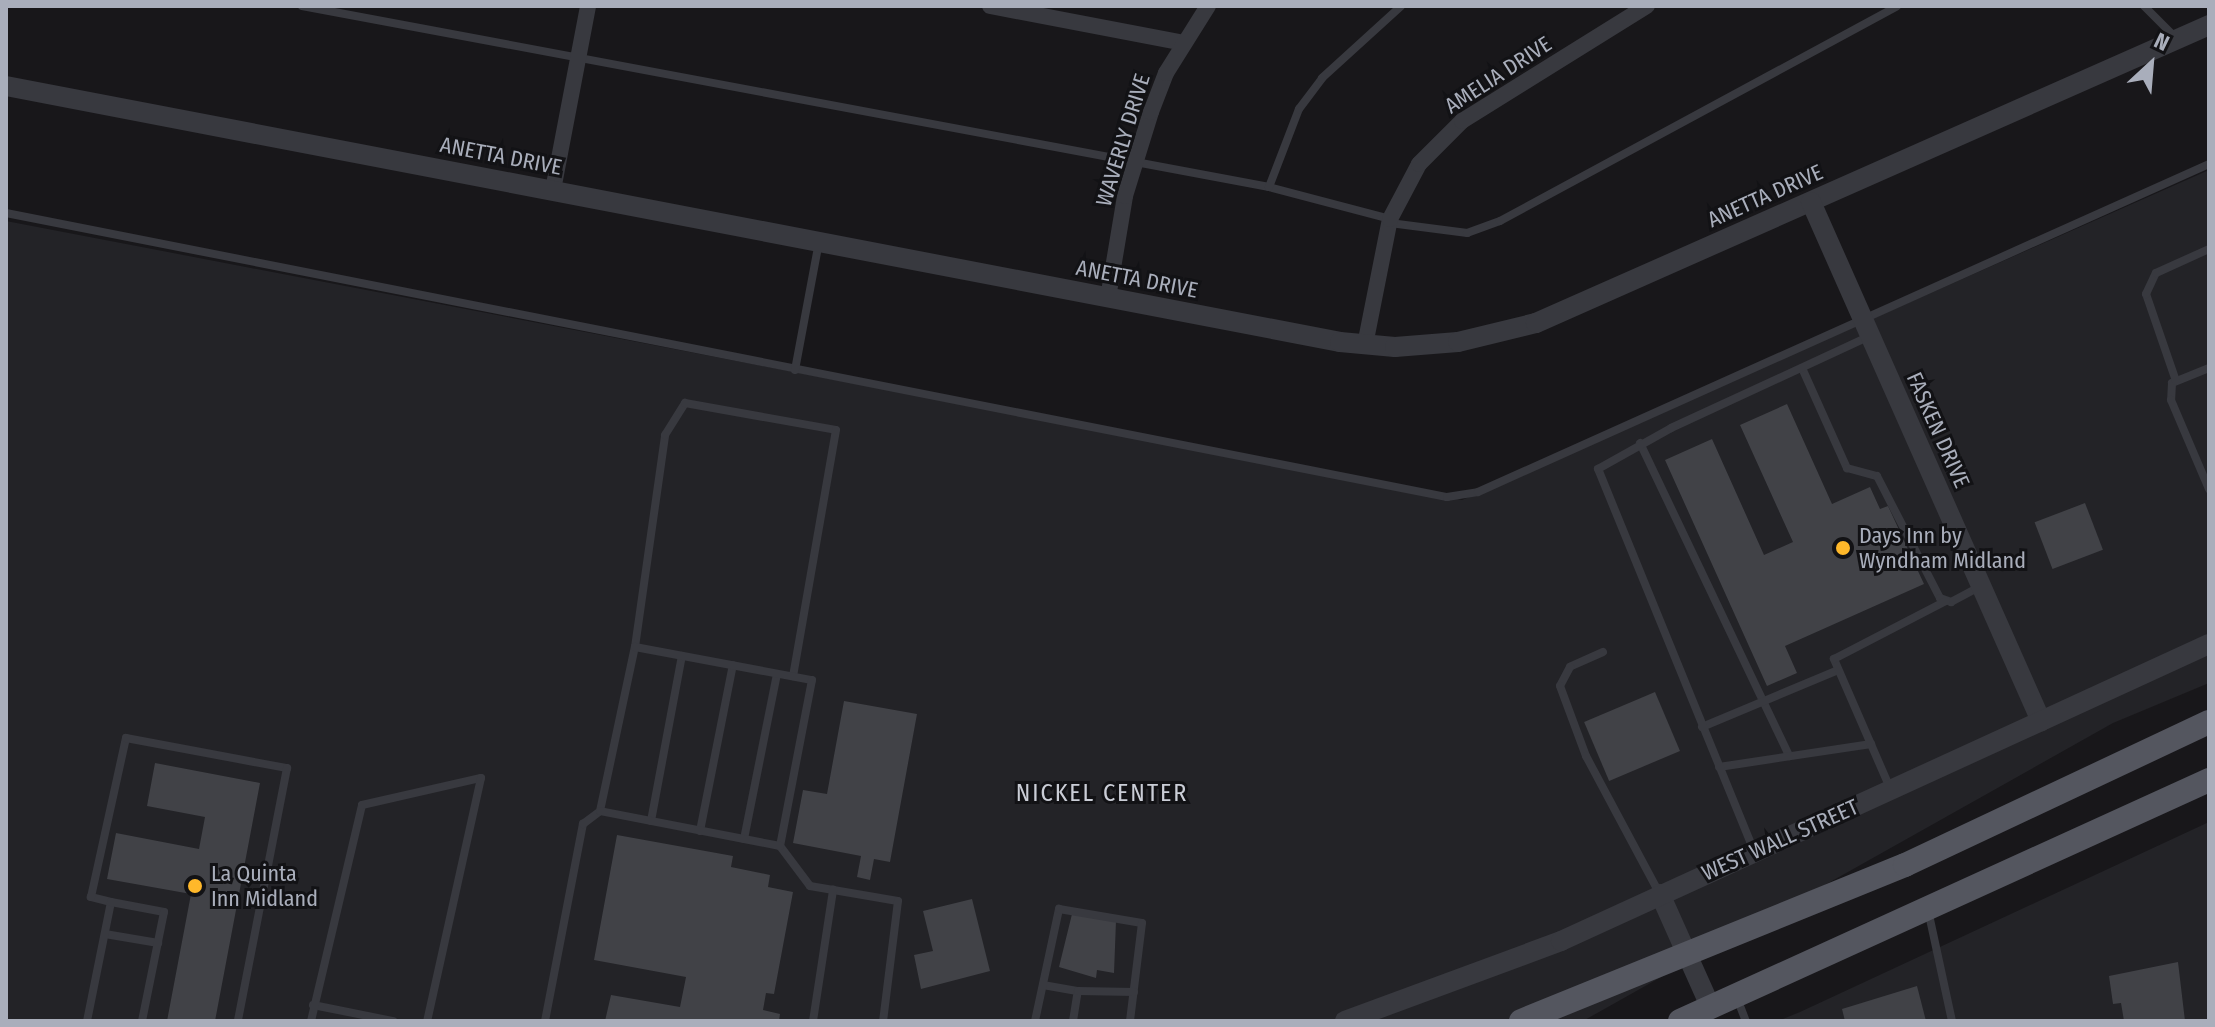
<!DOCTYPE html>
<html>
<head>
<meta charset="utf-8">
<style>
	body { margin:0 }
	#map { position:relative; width:2215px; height:1027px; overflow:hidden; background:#18171a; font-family:"Fira Sans Condensed",sans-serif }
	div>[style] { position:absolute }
	.built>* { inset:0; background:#232327 }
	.building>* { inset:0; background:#414247; transform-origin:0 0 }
	.service>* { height:8px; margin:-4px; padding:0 4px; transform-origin:4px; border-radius:4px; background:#38393f }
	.minor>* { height:16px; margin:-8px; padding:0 8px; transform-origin:8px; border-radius:8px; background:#38393f }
	.tertiary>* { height:20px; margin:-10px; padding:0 10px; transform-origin:10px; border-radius:10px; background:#38393f }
	.primary>* { height:24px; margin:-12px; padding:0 12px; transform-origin:12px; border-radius:12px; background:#54565f }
	.dots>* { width:22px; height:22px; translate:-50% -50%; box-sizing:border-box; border:4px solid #121215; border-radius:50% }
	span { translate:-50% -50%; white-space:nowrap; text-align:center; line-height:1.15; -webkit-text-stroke:6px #121215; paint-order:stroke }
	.street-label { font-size:22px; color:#a9aebb }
	.poi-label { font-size:22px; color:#a9aebb }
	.left { translate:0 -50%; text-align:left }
	.neighbourhood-label { font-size:24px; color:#cacdd6; letter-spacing:2px }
	.frame { position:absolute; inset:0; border:8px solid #a9aebb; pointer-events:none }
	.north { position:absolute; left:2111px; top:24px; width:80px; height:80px; -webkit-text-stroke:6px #121215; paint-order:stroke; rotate:26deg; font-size:22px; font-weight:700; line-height:32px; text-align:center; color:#a9aebb }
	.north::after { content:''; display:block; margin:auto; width:28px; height:36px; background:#a9aebb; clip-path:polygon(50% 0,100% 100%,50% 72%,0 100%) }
</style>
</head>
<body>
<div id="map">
	<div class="built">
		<div style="clip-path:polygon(2209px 170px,2209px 683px,2113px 723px,1583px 1021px,6px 1021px,6px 221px,1462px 500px)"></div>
		<div style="clip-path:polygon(2209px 822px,2209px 1021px,1778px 1021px,1800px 1012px)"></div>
	</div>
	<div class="building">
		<div style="clip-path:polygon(1787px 404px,1832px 504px,1870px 487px,1880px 509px,1888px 506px,1924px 584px,1785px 646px,1797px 673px,1767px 686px,1665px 460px,1712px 439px,1764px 555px,1793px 542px,1740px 425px)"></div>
		<div style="left:2085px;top:503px;width:50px;height:54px;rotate:69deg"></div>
		<div style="left:1655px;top:692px;width:64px;height:77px;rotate:67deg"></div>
		<div style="clip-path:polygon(844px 701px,917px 714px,890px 862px,874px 859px,870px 880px,857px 877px,861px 856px,793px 843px,803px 790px,827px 794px)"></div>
		<div style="clip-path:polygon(155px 763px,260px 783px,215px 1021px,167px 1021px,191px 894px,107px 879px,116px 833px,199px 849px,205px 817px,147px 806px)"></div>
		<div style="clip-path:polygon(617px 835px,733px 856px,731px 867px,770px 875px,768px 887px,793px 892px,774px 994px,766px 993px,763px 1010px,780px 1014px,779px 1021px,605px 1021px,611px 995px,680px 1007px,686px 977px,594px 960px)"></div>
		<div style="clip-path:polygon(972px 899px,990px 971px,921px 989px,914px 955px,933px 951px,923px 911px)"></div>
		<div style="clip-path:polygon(1072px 914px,1116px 921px,1114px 973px,1097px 970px,1096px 978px,1059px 967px)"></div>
		<div style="clip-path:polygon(2178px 962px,2185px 1021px,2124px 1021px,2121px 1003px,2113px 1004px,2109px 976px)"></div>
		<div style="clip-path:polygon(1917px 986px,1926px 1021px,1845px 1021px,1842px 1009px)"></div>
	</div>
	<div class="service">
		<div style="left:302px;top:6px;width:984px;rotate:10.6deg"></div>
		<div style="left:1269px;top:187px;width:125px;rotate:14.8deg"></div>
		<div style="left:2144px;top:6px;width:47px;rotate:45deg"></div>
		<div style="left:1269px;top:187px;width:84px;rotate:-69deg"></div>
		<div style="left:1299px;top:109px;width:39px;rotate:-53deg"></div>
		<div style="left:1322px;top:78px;width:107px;rotate:-42.3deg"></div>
		<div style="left:6px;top:213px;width:1469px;rotate:11.15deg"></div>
		<div style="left:1447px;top:497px;width:31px;rotate:-9deg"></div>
		<div style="left:1478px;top:492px;width:801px;rotate:-24.17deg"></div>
		<div style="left:1390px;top:223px;width:78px;rotate:7.4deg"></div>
		<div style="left:1467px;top:233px;width:35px;rotate:-20deg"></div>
		<div style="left:1500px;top:221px;width:451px;rotate:-28.4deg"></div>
		<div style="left:1802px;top:368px;width:110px;rotate:65.8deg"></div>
		<div style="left:1847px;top:468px;width:31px;rotate:15deg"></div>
		<div style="left:1877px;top:476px;width:137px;rotate:62.7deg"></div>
		<div style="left:1940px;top:598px;width:12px;rotate:20deg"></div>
		<div style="left:1951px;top:602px;width:34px;rotate:-28deg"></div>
		<div style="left:2209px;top:368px;width:40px;rotate:158deg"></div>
		<div style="left:2172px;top:383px;width:17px;rotate:93deg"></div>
		<div style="left:2171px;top:400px;width:97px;rotate:66.9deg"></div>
		<div style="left:795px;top:370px;width:130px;rotate:-79.4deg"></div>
		<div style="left:2176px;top:381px;width:92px;rotate:-109deg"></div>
		<div style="left:2146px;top:294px;width:23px;rotate:-65deg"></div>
		<div style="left:2156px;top:273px;width:58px;rotate:-24.4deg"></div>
		<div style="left:1640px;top:443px;width:347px;rotate:64.5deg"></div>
		<div style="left:635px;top:647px;width:214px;rotate:-81.9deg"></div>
		<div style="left:665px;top:435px;width:38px;rotate:-58deg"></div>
		<div style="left:685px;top:403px;width:153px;rotate:10.1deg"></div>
		<div style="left:836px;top:430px;width:250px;rotate:99.9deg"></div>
		<div style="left:1603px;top:652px;width:36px;rotate:156deg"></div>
		<div style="left:1570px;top:667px;width:21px;rotate:118deg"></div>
		<div style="left:1560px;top:686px;width:75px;rotate:69.6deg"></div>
		<div style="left:1586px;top:756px;width:155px;rotate:61.9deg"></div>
		<div style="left:1702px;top:727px;width:147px;rotate:-22.7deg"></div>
		<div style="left:1719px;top:767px;width:154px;rotate:-8.6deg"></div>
		<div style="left:1890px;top:788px;width:141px;rotate:-113.5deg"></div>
		<div style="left:1834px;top:659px;width:126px;rotate:-27.4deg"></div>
		<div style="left:651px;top:821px;width:168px;rotate:-79.4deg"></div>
		<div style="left:700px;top:831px;width:169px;rotate:-78.8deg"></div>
		<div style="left:744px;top:839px;width:168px;rotate:-78.7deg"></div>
		<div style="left:780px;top:846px;width:50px;rotate:53.1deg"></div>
		<div style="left:810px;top:886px;width:89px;rotate:9.7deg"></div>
		<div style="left:898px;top:901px;width:121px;rotate:97.1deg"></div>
		<div style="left:1754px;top:851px;width:413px;rotate:-112.2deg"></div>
		<div style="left:1598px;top:469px;width:84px;rotate:-29.3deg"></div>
		<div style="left:1671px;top:428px;width:217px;rotate:-24.8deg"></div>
		<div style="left:111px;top:902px;width:21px;rotate:-166deg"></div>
		<div style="left:91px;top:897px;width:163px;rotate:-77.6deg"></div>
		<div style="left:126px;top:738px;width:164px;rotate:10.6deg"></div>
		<div style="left:287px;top:768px;width:258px;rotate:101deg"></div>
		<div style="left:1928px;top:910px;width:114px;rotate:77.8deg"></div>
		<div style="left:105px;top:934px;width:54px;rotate:9.6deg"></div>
		<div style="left:1043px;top:985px;width:36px;rotate:10deg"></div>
		<div style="left:1737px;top:998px;width:25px;rotate:69deg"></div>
		<div style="left:313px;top:1005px;width:82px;rotate:11.3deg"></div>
		<div style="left:87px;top:1021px;width:121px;rotate:-78.6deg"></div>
		<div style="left:111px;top:902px;width:54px;rotate:10.7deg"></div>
		<div style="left:164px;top:912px;width:111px;rotate:101.4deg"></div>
		<div style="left:311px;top:1021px;width:222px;rotate:-76.7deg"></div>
		<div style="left:362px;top:805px;width:122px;rotate:-12.8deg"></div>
		<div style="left:481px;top:778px;width:249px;rotate:102.5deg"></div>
		<div style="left:545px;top:1021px;width:201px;rotate:-79.1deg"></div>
		<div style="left:583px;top:824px;width:21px;rotate:-37deg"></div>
		<div style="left:600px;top:811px;width:168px;rotate:-78deg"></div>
		<div style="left:635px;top:647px;width:180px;rotate:10.6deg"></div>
		<div style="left:812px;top:680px;width:169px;rotate:100.9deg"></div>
		<div style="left:780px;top:846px;width:183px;rotate:-169deg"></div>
		<div style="left:813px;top:1021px;width:133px;rotate:-81.3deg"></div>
		<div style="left:1035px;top:1021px;width:115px;rotate:-77.9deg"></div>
		<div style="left:1059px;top:909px;width:84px;rotate:9.6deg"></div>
		<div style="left:1142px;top:923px;width:99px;rotate:97deg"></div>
		<div style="left:1073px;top:1021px;width:30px;rotate:-81deg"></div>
		<div style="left:1078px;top:991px;width:56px;rotate:1deg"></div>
	</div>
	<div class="minor">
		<div style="left:990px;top:6px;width:197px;rotate:10.8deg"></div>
		<div style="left:553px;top:190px;width:187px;rotate:-79.2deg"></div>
		<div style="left:1108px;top:298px;width:103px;rotate:-80.5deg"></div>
		<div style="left:1125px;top:196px;width:88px;rotate:-72.8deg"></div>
		<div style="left:1151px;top:112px;width:42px;rotate:-69deg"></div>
		<div style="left:1166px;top:73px;width:79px;rotate:-57.9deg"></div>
		<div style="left:1365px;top:345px;width:128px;rotate:-78.8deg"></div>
		<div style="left:1390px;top:219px;width:62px;rotate:-62.2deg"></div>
		<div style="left:1419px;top:164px;width:61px;rotate:-45deg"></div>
		<div style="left:1462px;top:121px;width:218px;rotate:-31.9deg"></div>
	</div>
	<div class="tertiary">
		<div style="left:6px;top:86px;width:1358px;rotate:10.86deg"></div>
		<div style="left:1340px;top:342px;width:55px;rotate:5.2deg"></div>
		<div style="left:1395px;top:347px;width:63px;rotate:-4.5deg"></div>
		<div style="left:1458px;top:342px;width:80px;rotate:-13.7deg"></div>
		<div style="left:1536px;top:323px;width:736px;rotate:-23.88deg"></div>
		<div style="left:1811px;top:202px;width:568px;rotate:66.1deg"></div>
		<div style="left:1660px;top:894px;width:125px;rotate:65.9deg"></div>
		<div style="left:1345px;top:1021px;width:230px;rotate:-20.3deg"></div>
		<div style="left:1561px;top:941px;width:713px;rotate:-24.62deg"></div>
	</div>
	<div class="primary">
		<div style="left:1521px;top:1021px;width:414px;rotate:-22.1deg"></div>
		<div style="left:1905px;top:865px;width:336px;rotate:-25.2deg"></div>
		<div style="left:1680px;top:1021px;width:581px;rotate:-24.49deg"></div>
	</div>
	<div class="dots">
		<div style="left:1843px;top:548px;background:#ffb82a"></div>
		<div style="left:195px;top:886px;background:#ffb82a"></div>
	</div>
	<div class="street-label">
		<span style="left:1498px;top:75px;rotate:-33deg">AMELIA DRIVE</span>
		<span style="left:1123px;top:140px;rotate:-73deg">WAVERLY DRIVE</span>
		<span style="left:501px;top:156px;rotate:11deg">ANETTA DRIVE</span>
		<span style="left:1765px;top:196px;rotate:-24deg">ANETTA DRIVE</span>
		<span style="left:1137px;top:279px;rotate:11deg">ANETTA DRIVE</span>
		<span style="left:1938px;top:430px;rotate:66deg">FASKEN DRIVE</span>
		<span style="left:1780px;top:840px;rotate:-24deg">WEST WALL STREET</span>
	</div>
	<div class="poi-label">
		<span class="left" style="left:1859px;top:548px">Days Inn by<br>Wyndham Midland</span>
		<span class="left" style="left:211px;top:886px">La Quinta<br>Inn Midland</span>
	</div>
	<div class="neighbourhood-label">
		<span style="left:1102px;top:794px">NICKEL CENTER</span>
	</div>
	<div class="frame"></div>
	<div class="north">N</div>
</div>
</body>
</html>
